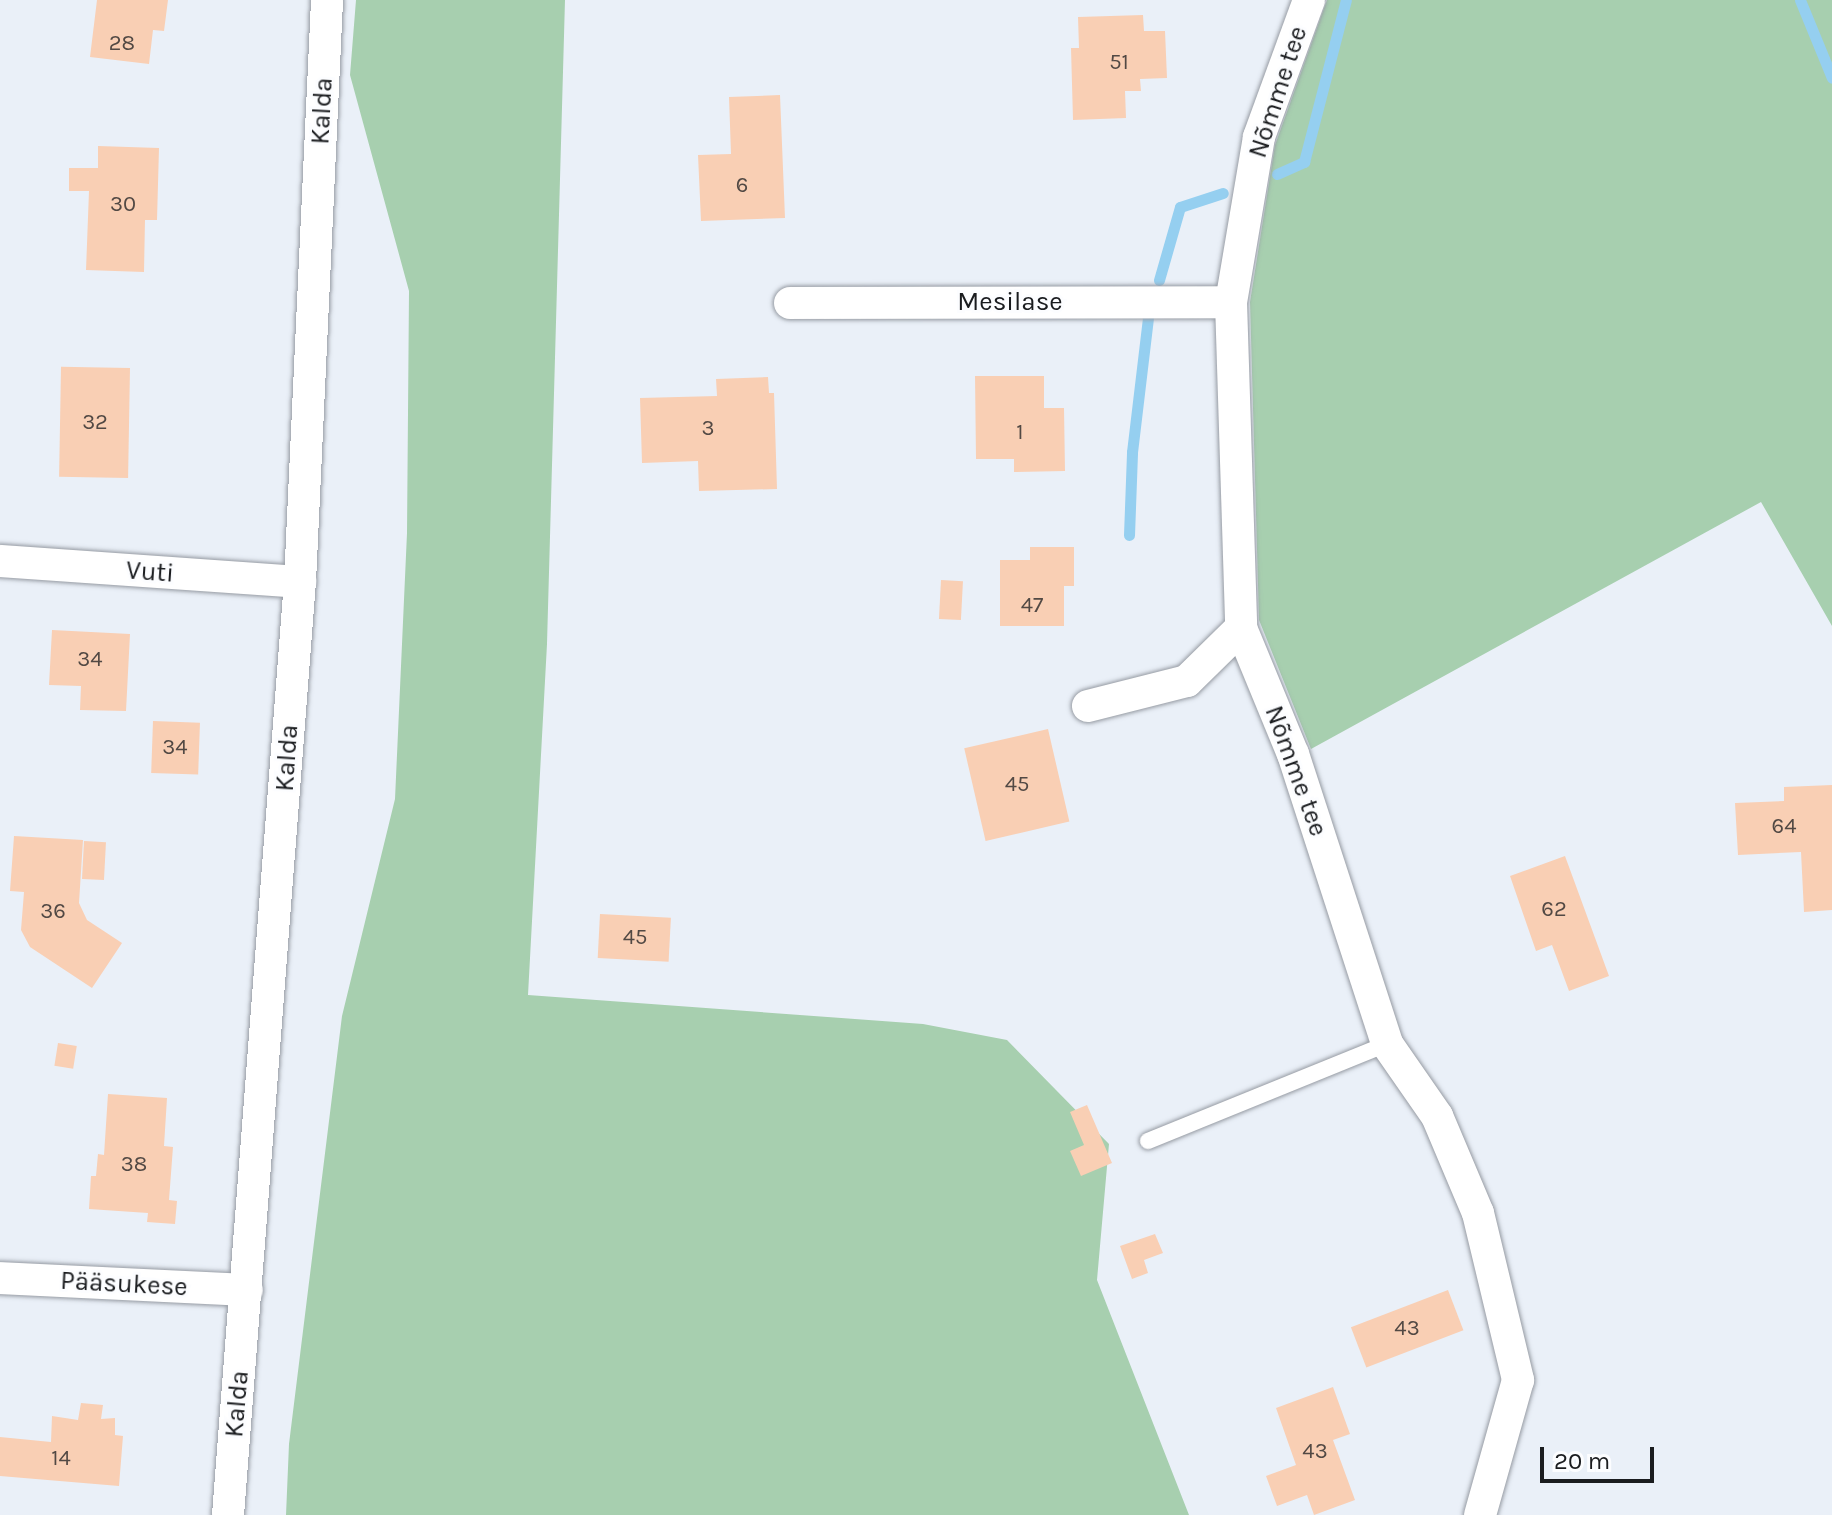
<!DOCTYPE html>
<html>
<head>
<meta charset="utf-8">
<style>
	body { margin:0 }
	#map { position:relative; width:1832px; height:1515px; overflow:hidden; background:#eaf0f8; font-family:Karla,sans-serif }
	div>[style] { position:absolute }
	.green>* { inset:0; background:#a7cfaf }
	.stream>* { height:11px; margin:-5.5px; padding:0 5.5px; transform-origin:5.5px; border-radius:5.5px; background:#95cff0 }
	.building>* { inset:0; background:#f9cfb4; transform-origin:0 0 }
	.roads { filter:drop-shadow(0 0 2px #969ba3) drop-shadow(0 0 2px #969ba3) }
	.service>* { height:16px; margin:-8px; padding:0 8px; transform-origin:8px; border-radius:8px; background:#fff }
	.minor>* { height:32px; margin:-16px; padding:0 16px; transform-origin:16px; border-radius:16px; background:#fff }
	span { translate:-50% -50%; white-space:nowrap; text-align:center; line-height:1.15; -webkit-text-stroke:6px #fcfdff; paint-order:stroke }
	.number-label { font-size:22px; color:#524944 }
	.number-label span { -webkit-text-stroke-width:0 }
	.street-label { font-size:26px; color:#1a1c1f }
	.scale { position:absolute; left:1540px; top:1447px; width:114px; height:36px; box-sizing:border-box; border:4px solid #1a1c1f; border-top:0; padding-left:10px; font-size:24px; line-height:28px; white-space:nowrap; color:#1a1c1f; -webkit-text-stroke:6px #fcfdff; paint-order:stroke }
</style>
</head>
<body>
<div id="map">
	<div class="green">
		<div style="clip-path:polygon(356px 0,565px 0,547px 644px,528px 995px,923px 1024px,1007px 1040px,1109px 1144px,1097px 1280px,1189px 1515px,286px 1515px,289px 1444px,342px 1016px,395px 799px,407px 533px,409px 291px,350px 75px)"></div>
		<div style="clip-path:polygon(1327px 0,1832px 0,1832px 626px,1761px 502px,1311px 749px,1259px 620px,1250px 302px,1275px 145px)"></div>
	</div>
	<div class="stream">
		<div style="left:1800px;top:0;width:84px;rotate:67.7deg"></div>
		<div style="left:1277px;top:174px;width:30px;rotate:-24deg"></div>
		<div style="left:1304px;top:162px;width:167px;rotate:-75.5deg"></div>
		<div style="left:1159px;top:280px;width:76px;rotate:-74deg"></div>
		<div style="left:1180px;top:207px;width:45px;rotate:-18deg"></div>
		<div style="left:1129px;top:535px;width:83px;rotate:-87.9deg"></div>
		<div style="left:1132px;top:452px;width:135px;rotate:-83.2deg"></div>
	</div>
	<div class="building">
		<div style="clip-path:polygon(97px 0,168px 0,164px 31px,153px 30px,149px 64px,90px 57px)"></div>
		<div style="clip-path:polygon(1143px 15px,1144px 31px,1165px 31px,1167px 78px,1140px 79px,1141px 91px,1125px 91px,1126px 118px,1073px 120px,1071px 48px,1079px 48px,1078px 17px)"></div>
		<div style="clip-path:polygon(780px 95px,785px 218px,701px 221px,698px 155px,731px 154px,729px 97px)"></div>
		<div style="clip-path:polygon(98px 146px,159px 148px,157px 220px,145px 220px,144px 272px,86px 270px,89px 191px,69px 191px,69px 168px,98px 168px)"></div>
		<div style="left:130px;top:368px;width:110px;height:69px;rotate:91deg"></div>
		<div style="clip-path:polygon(975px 376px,1044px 376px,1044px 408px,1064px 408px,1065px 471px,1014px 472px,1014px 459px,976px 459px)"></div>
		<div style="clip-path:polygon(768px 377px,769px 393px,774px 393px,777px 489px,699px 491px,698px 461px,642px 463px,640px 398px,717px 396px,716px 379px)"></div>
		<div style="clip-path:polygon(1030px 547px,1074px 547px,1074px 586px,1064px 586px,1064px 626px,1000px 626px,1000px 560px,1030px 560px)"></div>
		<div style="left:941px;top:580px;width:22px;height:39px;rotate:3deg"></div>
		<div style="clip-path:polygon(52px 630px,130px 634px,126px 711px,80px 710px,81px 686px,49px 685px)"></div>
		<div style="left:153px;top:721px;width:47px;height:52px;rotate:2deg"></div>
		<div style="left:1048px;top:729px;width:95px;height:86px;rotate:77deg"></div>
		<div style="clip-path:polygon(1832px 785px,1832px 910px,1804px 912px,1801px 852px,1738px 855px,1735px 803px,1784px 801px,1784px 787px)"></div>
		<div style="clip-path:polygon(14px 836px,83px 840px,79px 903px,87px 920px,122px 943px,92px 988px,30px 947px,21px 930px,24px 892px,10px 891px)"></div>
		<div style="left:84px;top:841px;width:22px;height:38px;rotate:3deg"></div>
		<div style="clip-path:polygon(1565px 856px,1609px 976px,1569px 991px,1552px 945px,1536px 951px,1510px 876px)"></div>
		<div style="left:600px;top:914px;width:71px;height:44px;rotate:3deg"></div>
		<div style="left:58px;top:1043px;width:19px;height:23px;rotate:9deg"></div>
		<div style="clip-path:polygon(108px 1094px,167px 1098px,164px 1146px,173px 1147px,169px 1200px,177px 1201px,175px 1224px,147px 1222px,148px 1213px,89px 1209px,91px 1176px,96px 1176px,98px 1154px,104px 1155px)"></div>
		<div style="clip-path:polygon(1087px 1105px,1112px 1163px,1081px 1176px,1070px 1151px,1084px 1145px,1070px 1112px)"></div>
		<div style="clip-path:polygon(1155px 1234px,1163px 1253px,1144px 1260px,1148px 1273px,1132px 1279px,1120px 1246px)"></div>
		<div style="left:1448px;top:1290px;width:43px;height:104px;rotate:69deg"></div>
		<div style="clip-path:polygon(1333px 1387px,1350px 1434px,1333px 1440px,1355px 1500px,1314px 1515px,1307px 1495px,1277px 1506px,1266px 1476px,1296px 1465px,1276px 1408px)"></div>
		<div style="clip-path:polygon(81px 1403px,103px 1405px,101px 1419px,115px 1418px,115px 1435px,123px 1436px,119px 1486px,0 1476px,0 1437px,51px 1442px,52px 1416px,78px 1420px)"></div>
	</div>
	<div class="roads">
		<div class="service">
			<div style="left:1148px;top:1141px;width:258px;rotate:-22.1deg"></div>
		</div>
		<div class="minor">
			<div style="left:1309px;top:0;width:146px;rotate:110.1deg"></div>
			<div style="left:1259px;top:137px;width:167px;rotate:99.6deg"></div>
			<div style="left:1231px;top:302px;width:326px;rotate:88.2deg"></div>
			<div style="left:1241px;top:628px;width:136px;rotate:67.6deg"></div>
			<div style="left:1293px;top:754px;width:305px;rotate:72deg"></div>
			<div style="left:1387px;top:1044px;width:88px;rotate:55.2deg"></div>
			<div style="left:1437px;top:1116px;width:105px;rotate:67.1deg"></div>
			<div style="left:1478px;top:1213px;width:172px;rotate:76.5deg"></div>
			<div style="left:1518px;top:1380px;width:140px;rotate:105.7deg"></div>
			<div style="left:790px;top:303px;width:441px;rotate:-0.1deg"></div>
			<div style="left:0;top:561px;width:301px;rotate:4deg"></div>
			<div style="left:1088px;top:706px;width:102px;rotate:-14.2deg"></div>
			<div style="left:1187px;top:681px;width:76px;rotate:-44.5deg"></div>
			<div style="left:0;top:1278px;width:247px;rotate:2.8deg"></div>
			<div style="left:228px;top:1515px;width:936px;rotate:-85.59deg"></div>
			<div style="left:300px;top:582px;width:583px;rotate:-87.34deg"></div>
		</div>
	</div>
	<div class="number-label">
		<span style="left:122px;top:44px">28</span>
		<span style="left:1119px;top:63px">51</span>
		<span style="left:742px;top:186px">6</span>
		<span style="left:123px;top:205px">30</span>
		<span style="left:95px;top:423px">32</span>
		<span style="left:708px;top:429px">3</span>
		<span style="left:1020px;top:433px">1</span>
		<span style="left:1032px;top:606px">47</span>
		<span style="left:90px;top:660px">34</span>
		<span style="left:175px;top:748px">34</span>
		<span style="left:1017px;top:785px">45</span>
		<span style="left:1784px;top:827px">64</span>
		<span style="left:1554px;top:910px">62</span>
		<span style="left:53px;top:912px">36</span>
		<span style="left:635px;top:938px">45</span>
		<span style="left:134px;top:1165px">38</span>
		<span style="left:1407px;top:1329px">43</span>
		<span style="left:1315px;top:1452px">43</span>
		<span style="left:61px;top:1459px">14</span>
	</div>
	<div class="street-label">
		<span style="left:1278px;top:92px;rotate:-72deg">Nõmme tee</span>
		<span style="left:322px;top:111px;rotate:-87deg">Kalda</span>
		<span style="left:1010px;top:302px">Mesilase</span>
		<span style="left:150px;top:572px;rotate:4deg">Vuti</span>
		<span style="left:287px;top:758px;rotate:-86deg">Kalda</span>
		<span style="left:1296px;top:771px;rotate:70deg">Nõmme tee</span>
		<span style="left:124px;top:1284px;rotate:3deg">Pääsukese</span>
		<span style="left:237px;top:1404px;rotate:-85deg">Kalda</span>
	</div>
	<div class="scale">20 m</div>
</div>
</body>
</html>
